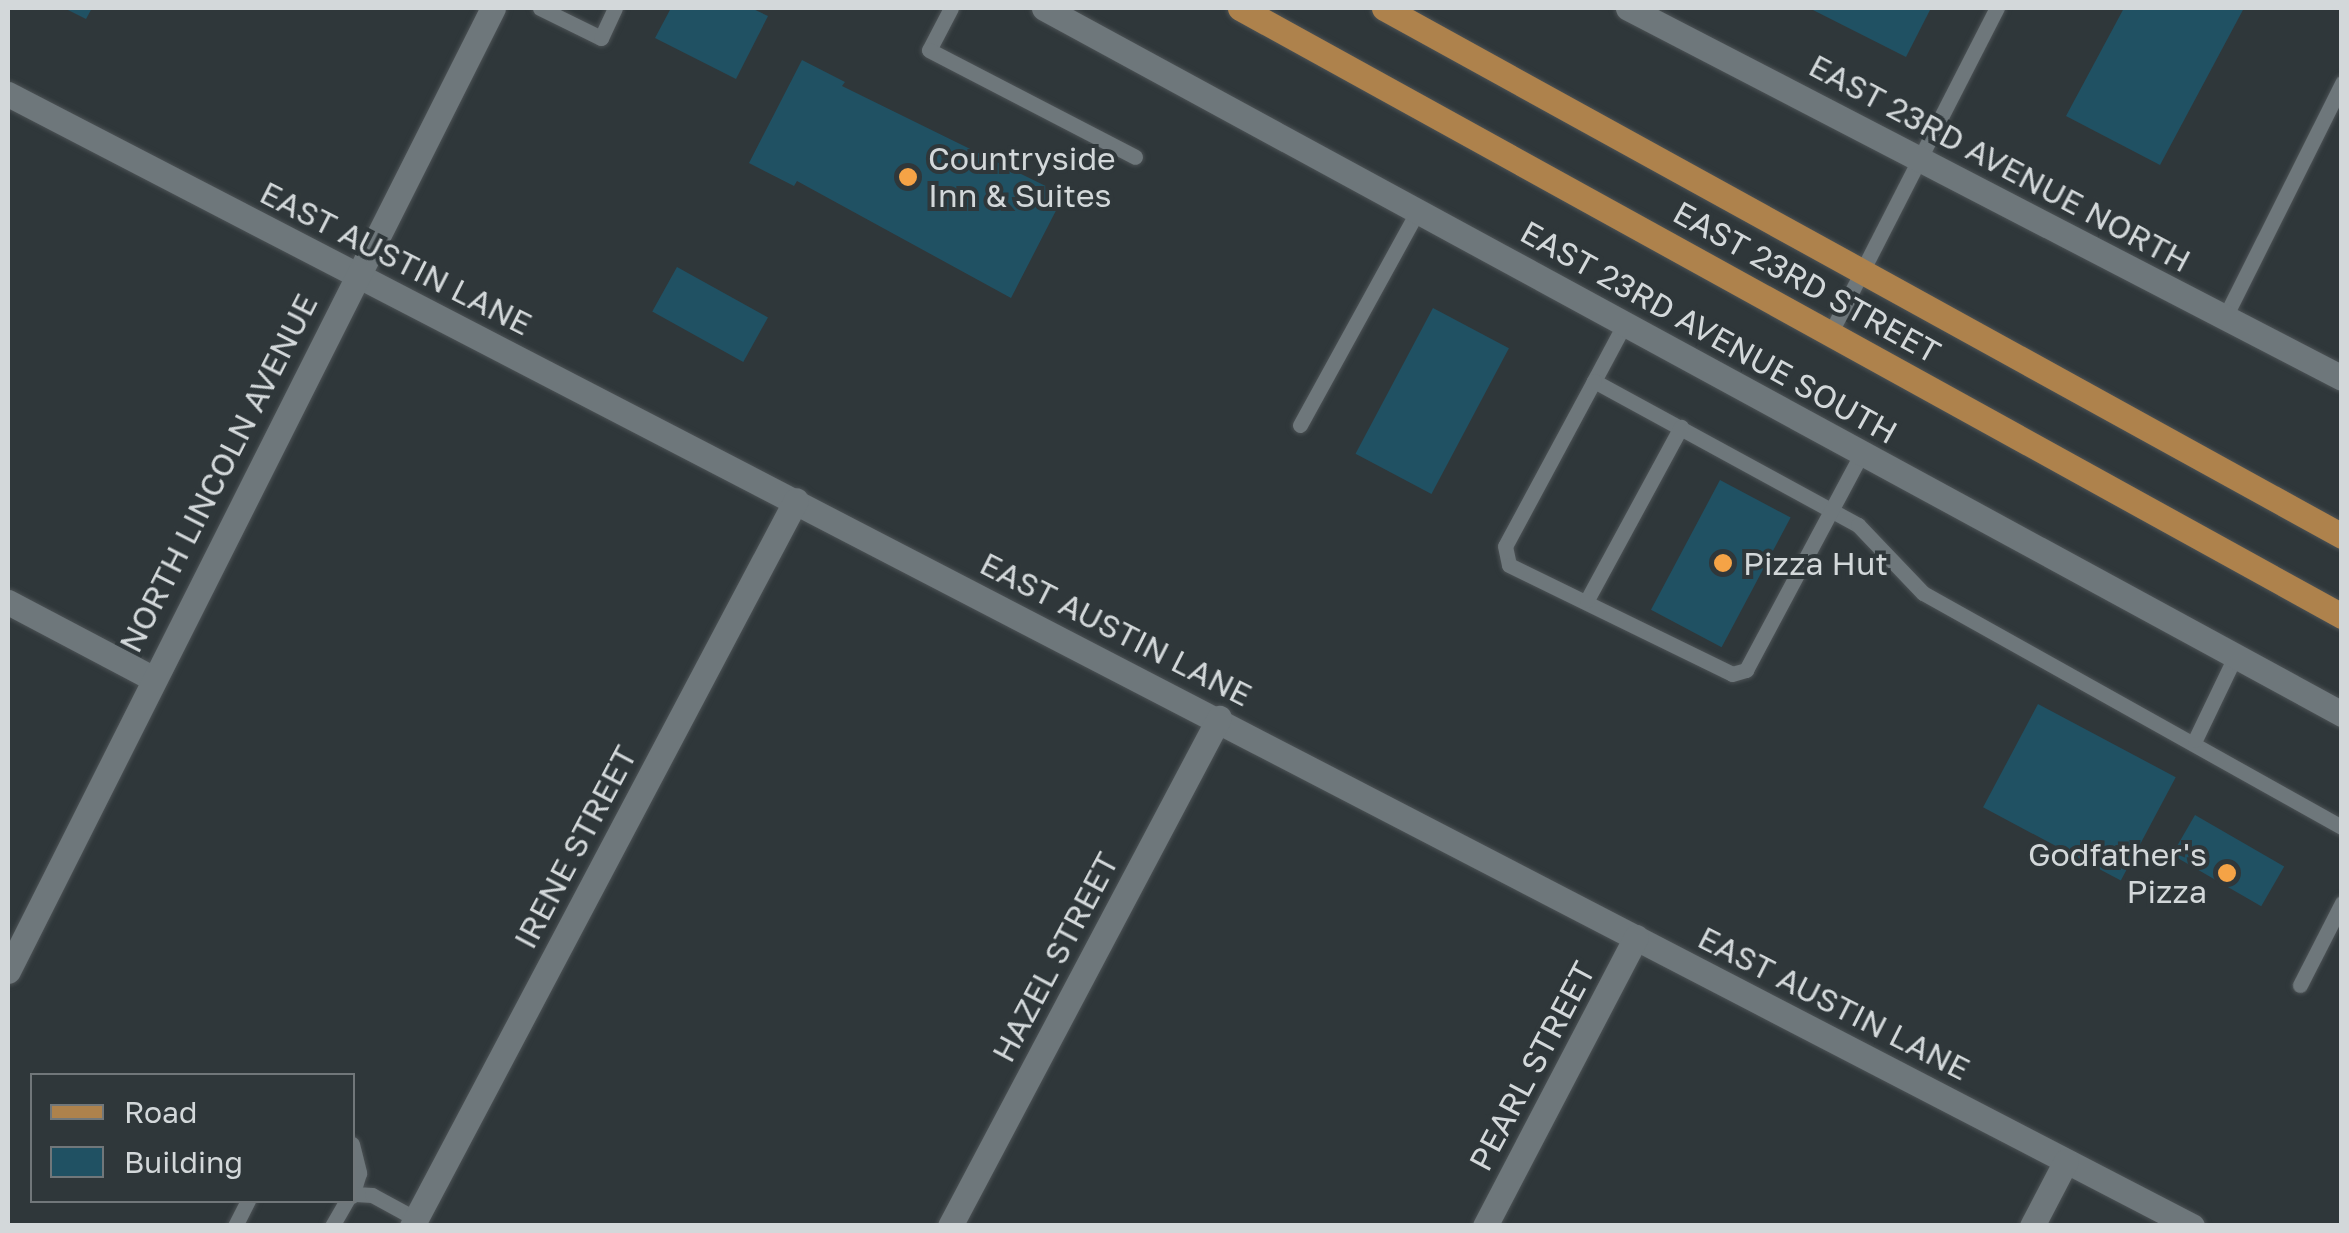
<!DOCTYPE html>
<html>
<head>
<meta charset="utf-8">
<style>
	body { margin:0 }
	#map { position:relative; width:2349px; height:1233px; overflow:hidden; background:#2f373a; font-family:"Golos Text",sans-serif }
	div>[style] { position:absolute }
	.building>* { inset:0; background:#205163; transform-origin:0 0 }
	.roads { filter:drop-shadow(0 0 2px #4c5255) drop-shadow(0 0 2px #4c5255) }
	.lane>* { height:15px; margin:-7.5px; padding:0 7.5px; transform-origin:7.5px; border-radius:7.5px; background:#6e777b }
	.street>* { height:25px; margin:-12.5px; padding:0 12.5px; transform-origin:12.5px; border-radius:12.5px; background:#6e777b }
	.secondary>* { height:25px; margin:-12.5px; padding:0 12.5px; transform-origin:12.5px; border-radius:12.5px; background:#6e777b }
	.primary>* { height:25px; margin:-12.5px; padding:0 12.5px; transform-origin:12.5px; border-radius:12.5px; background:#ae824c }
	.dots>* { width:28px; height:28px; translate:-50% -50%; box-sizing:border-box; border:5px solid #2f373a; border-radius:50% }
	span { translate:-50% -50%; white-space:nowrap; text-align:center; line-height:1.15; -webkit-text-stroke:8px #2f373a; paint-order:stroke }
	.poi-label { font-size:32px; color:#d3d8da }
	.left { translate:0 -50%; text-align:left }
	.right { translate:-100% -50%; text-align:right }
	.street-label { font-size:32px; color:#d3d8da }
	.frame { position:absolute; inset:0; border:10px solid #d3d8da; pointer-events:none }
	.legend { position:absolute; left:30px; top:1073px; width:325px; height:130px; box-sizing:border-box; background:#2f373a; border:2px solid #71777a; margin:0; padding:12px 18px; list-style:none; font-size:30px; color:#d3d8da }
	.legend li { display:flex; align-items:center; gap:20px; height:50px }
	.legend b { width:50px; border:2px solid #71777a }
</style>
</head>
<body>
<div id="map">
	<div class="building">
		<div style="clip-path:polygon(64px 8px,92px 8px,86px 19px)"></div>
		<div style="clip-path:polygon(671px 8px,751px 8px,768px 16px,736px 79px,655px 38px)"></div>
		<div style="clip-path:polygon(1809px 8px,1931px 8px,1906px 57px)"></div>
		<div style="clip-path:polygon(2124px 8px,2244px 8px,2160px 165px,2066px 116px)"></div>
		<div style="clip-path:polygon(802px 60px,845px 82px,842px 86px,1064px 195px,1011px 298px,797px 181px,794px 186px,749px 163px)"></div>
		<div style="left:677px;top:267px;width:104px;height:51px;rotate:29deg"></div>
		<div style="left:1433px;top:308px;width:86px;height:165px;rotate:28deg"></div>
		<div style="left:1720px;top:480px;width:80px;height:147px;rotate:28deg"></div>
		<div style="left:2038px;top:704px;width:156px;height:117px;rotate:28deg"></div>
		<div style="left:2195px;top:815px;width:103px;height:46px;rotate:30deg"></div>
	</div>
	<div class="roads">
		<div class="lane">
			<div style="left:540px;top:8px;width:68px;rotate:26.2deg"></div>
			<div style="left:601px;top:38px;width:33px;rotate:-65deg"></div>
			<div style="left:951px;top:8px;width:47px;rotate:117.6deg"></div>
			<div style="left:929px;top:50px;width:232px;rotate:27.4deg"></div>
			<div style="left:2225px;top:317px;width:262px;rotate:-63.4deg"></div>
			<div style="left:1625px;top:323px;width:66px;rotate:118.1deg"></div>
			<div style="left:1594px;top:381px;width:301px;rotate:28.6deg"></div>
			<div style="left:1858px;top:525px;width:94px;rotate:46.3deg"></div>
			<div style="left:1923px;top:593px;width:480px;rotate:29.2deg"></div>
			<div style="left:1831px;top:332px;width:364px;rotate:-62.9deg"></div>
			<div style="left:1594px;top:381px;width:187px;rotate:118.3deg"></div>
			<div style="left:1505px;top:546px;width:19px;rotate:78deg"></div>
			<div style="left:1509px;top:565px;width:248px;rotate:26deg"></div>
			<div style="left:1732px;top:674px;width:15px;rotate:-16deg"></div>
			<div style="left:1746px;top:670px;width:246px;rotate:-61.9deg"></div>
			<div style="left:1300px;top:425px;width:245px;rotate:-61.2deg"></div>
			<div style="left:1587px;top:600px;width:197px;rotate:-61.5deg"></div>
			<div style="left:2195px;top:740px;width:92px;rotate:-64.3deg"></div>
			<div style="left:2300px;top:985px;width:92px;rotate:-62.9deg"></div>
			<div style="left:352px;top:1144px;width:30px;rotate:76deg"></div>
			<div style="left:359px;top:1173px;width:24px;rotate:107deg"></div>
			<div style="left:355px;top:1194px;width:17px;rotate:3deg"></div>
			<div style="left:372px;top:1195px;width:50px;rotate:28.6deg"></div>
			<div style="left:235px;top:1226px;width:29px;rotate:-63deg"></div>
			<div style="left:332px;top:1226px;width:30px;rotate:-60deg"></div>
		</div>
		<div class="street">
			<div style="left:1044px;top:8px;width:1478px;rotate:28.54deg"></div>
			<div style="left:1628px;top:8px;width:804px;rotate:27.39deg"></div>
			<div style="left:8px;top:94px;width:2460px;rotate:27.4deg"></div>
			<div style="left:8px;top:602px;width:161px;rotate:27.8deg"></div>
			<div style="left:412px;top:1226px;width:821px;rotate:-62.12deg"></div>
			<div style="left:950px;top:1226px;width:575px;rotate:-62.1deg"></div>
			<div style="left:1485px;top:1226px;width:326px;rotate:-62.4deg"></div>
			<div style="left:2032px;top:1226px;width:73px;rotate:-62.4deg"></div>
		</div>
		<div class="secondary">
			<div style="left:8px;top:971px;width:1078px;rotate:-63.27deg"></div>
		</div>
		<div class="primary">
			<div style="left:1240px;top:8px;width:1259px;rotate:28.89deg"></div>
			<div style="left:1384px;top:8px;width:1094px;rotate:28.86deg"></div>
		</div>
	</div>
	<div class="dots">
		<div style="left:908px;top:177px;background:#f5a346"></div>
		<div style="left:1723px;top:563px;background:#f5a346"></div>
		<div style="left:2227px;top:873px;background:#f5a346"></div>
	</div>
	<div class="poi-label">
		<span class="left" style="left:928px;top:177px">Countryside<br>Inn &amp; Suites</span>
		<span class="left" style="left:1743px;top:563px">Pizza Hut</span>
		<span class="right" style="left:2207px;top:873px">Godfather's<br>Pizza</span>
	</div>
	<div class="street-label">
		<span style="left:2000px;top:163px;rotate:28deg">EAST 23RD AVENUE NORTH</span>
		<span style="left:396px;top:258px;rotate:27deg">EAST AUSTIN LANE</span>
		<span style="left:1807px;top:282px;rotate:29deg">EAST 23RD STREET</span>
		<span style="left:1709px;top:332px;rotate:29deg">EAST 23RD AVENUE SOUTH</span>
		<span style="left:218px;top:473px;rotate:-63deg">NORTH LINCOLN AVENUE</span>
		<span style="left:1116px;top:629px;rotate:27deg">EAST AUSTIN LANE</span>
		<span style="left:575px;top:847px;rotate:-62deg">IRENE STREET</span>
		<span style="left:1055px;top:957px;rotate:-62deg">HAZEL STREET</span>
		<span style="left:1834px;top:1003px;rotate:27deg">EAST AUSTIN LANE</span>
		<span style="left:1532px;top:1066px;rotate:-62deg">PEARL STREET</span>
	</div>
	<div class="frame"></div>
	<ul class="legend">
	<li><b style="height:12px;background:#ae824c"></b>Road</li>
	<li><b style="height:28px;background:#205163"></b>Building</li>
	</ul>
</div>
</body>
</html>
